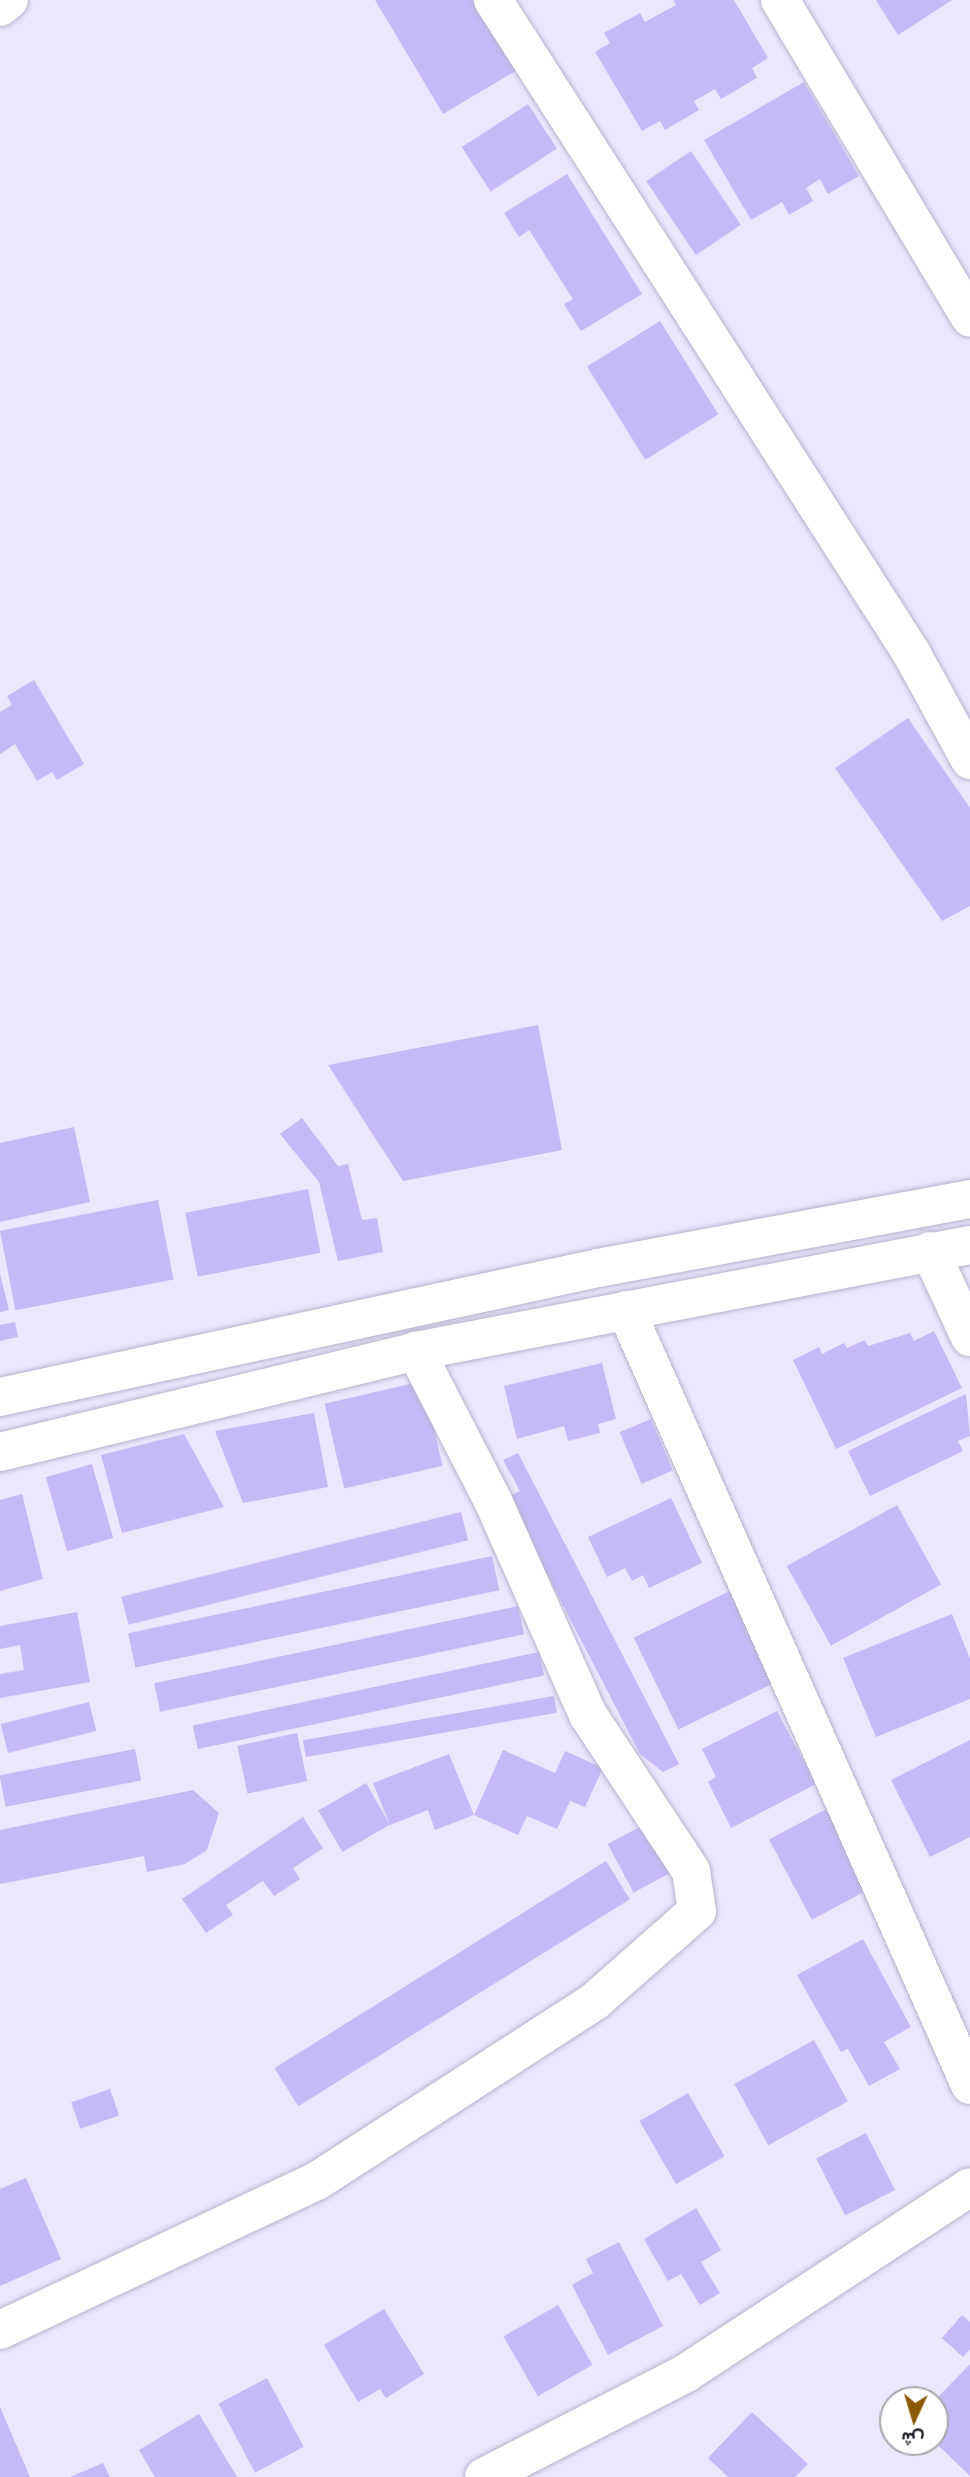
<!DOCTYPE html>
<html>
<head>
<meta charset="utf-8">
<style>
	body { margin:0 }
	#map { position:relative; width:970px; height:2477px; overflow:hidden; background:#ebe7fe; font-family:"PT Sans Narrow",Vazirmatn,sans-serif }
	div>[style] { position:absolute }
	.building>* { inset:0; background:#c5baf7; transform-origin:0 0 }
	.roads { filter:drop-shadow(0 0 2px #b7b3cd) drop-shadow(0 0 2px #b7b3cd) }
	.street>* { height:38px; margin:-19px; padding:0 19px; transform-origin:19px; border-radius:19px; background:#fff }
	.secondary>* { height:38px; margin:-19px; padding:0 19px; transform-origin:19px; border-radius:19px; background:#fff }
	span { translate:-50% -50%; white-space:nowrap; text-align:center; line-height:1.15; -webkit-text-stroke:5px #fff; paint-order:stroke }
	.north { position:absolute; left:879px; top:2386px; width:70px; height:70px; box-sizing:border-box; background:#fff; border:2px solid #a7a6aa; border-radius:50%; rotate:184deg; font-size:19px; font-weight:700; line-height:28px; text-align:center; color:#22212b }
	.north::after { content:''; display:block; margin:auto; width:24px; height:32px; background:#8b5902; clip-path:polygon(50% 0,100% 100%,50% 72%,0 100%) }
</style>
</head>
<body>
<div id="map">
	<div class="building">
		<div style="clip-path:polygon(375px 0,478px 0,519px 69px,443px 114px)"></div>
		<div style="clip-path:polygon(673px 0,734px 0,768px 58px,752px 68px,757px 78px,721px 99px,715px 89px,694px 101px,699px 110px,665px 130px,660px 121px,642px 131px,595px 52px,610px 43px,604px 33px,640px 13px,645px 22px,676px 5px)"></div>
		<div style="clip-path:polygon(876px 0,952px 0,898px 35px)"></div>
		<div style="clip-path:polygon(804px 82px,859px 176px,828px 194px,820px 179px,806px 188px,813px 201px,789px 215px,782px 202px,751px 220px,704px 140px)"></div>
		<div style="left:528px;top:104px;width:53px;height:79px;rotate:57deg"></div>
		<div style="left:691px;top:151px;width:89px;height:54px;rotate:56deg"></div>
		<div style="clip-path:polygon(567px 174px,642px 294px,581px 331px,564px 304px,573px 299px,529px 230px,519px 237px,504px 213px)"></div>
		<div style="left:660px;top:321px;width:110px;height:86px;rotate:58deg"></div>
		<div style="clip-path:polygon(34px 680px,84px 764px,57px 780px,52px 772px,37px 781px,15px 744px,0 754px,0 712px,12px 705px,7px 696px)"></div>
		<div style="clip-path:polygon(908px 718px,970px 808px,970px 906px,942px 921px,835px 768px)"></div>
		<div style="clip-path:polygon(538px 1025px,562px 1150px,403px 1181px,328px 1065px)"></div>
		<div style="clip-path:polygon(302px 1118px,338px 1166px,348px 1164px,362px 1220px,377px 1218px,383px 1252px,338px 1261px,319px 1182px,280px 1134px)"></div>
		<div style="clip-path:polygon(74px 1127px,90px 1202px,0 1222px,0 1143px)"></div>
		<div style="left:308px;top:1189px;width:65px;height:125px;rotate:79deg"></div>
		<div style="left:158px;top:1200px;width:81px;height:161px;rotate:79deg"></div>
		<div style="clip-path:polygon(0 1274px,9px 1310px,0 1312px)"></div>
		<div style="clip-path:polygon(15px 1322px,18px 1337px,0 1341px,0 1325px)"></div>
		<div style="clip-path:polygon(934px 1331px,962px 1388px,836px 1449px,793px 1360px,819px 1347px,822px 1354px,844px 1343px,847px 1348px,865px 1340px,868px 1346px,910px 1333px,914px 1341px)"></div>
		<div style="clip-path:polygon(602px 1363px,616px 1419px,598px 1424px,600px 1433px,568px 1441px,564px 1426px,517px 1439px,504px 1386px)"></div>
		<div style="left:423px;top:1381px;width:87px;height:101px;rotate:77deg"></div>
		<div style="clip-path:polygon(966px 1394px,970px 1436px,958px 1441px,963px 1451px,870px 1496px,848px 1451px)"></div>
		<div style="clip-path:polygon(314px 1413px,328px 1487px,243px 1503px,215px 1431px)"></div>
		<div style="left:651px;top:1419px;width:56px;height:34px;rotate:67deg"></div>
		<div style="clip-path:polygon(184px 1434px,224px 1507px,122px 1533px,101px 1455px)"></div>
		<div style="clip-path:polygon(518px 1453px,679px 1764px,663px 1772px,640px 1754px,507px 1497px,520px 1491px,503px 1460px)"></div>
		<div style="left:92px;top:1464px;width:77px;height:48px;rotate:74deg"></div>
		<div style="clip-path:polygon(22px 1494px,43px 1579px,0 1591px,0 1500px)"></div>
		<div style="clip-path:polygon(671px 1498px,702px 1563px,649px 1588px,643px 1575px,632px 1581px,625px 1568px,607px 1577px,588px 1537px)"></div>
		<div style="left:897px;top:1505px;width:91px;height:126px;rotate:61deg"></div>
		<div style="left:461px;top:1512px;width:29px;height:350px;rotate:76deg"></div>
		<div style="left:492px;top:1556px;width:35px;height:372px;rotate:78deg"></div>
		<div style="left:738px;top:1587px;width:102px;height:116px;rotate:64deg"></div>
		<div style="left:518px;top:1606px;width:29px;height:372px;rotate:78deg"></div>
		<div style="clip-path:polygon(77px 1612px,90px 1682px,0 1698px,0 1674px,24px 1670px,20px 1645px,0 1649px,0 1626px)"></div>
		<div style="clip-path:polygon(952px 1614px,970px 1659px,970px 1699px,876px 1737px,843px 1658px)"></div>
		<div style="left:539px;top:1652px;width:24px;height:354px;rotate:78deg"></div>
		<div style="left:554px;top:1696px;width:17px;height:255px;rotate:80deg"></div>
		<div style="left:89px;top:1702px;width:30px;height:91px;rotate:76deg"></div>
		<div style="clip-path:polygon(777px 1711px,816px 1784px,731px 1828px,708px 1782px,716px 1777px,702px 1749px)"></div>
		<div style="left:297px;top:1733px;width:49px;height:61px;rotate:78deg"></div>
		<div style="clip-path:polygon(970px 1740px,970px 1837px,930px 1857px,891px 1780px)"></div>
		<div style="left:135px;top:1749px;width:32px;height:138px;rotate:79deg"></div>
		<div style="clip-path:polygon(503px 1750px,555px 1773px,565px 1751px,603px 1768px,585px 1807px,570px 1801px,557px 1829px,527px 1816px,518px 1835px,474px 1815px,435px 1830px,428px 1810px,390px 1825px,373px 1783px,449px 1754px,474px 1815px)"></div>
		<div style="left:366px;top:1783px;width:48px;height:55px;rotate:60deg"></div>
		<div style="clip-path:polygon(193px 1790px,219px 1813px,207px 1850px,185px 1864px,147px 1872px,144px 1856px,0 1884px,0 1830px)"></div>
		<div style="left:830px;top:1807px;width:91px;height:69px;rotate:62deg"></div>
		<div style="clip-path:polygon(303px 1817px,323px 1848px,293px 1868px,300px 1879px,274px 1896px,263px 1881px,226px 1905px,233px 1915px,206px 1933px,182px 1899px)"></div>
		<div style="left:651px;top:1821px;width:55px;height:49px;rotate:62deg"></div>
		<div style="left:606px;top:1861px;width:45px;height:391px;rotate:58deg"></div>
		<div style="clip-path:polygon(863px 1939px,911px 2027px,884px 2042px,900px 2069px,869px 2086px,848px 2049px,841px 2052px,797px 1975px)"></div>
		<div style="left:814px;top:2040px;width:70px;height:91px;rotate:61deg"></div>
		<div style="left:110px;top:2089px;width:28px;height:41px;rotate:71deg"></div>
		<div style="left:688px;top:2093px;width:73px;height:56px;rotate:60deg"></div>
		<div style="left:866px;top:2133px;width:64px;height:56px;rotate:63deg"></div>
		<div style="clip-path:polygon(26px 2178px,61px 2259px,0 2286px,0 2189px)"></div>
		<div style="clip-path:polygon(696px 2208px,721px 2250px,701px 2262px,720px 2293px,700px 2305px,681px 2274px,668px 2281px,644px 2239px)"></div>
		<div style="clip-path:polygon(619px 2242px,663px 2326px,608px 2355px,572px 2285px,593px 2273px,586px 2259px)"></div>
		<div style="left:558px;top:2305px;width:69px;height:63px;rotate:60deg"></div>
		<div style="clip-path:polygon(384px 2309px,424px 2374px,386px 2398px,380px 2389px,358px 2402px,324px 2345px)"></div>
		<div style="clip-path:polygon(962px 2315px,970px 2322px,970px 2349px,963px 2357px,942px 2338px)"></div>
		<div style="clip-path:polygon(970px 2364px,970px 2476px,935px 2442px,935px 2400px)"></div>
		<div style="left:267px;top:2378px;width:78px;height:55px;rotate:62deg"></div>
		<div style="clip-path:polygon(0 2407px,30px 2477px,0 2477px)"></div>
		<div style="clip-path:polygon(752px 2412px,808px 2464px,795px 2477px,728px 2477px,708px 2458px)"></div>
		<div style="clip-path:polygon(199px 2414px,237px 2477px,155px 2477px,139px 2450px)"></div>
		<div style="clip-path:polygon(103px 2463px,110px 2477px,70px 2477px)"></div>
	</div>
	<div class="roads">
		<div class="street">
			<div style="left:493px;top:0;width:777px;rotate:57.35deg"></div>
			<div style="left:912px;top:654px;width:121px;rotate:61.3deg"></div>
			<div style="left:780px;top:0;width:370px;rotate:59.1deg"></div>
			<div style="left:0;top:7px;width:11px;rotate:-38deg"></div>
			<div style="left:930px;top:1251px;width:95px;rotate:65.1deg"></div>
			<div style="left:626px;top:1310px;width:848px;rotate:66.06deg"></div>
			<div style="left:0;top:2330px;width:350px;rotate:-25.2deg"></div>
			<div style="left:317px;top:2181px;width:331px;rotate:-32.9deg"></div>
			<div style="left:595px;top:2001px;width:136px;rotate:-41.4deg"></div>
			<div style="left:697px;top:1911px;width:40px;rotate:-98.5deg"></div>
			<div style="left:691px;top:1871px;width:187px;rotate:-123.4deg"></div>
			<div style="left:588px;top:1715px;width:234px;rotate:-113.9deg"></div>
			<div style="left:493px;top:1501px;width:169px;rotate:-117.2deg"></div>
			<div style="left:484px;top:2477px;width:227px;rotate:-27.2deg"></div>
			<div style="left:686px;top:2373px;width:339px;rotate:-33.2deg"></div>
		</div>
		<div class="secondary">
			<div style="left:0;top:1397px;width:612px;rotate:-12.17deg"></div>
			<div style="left:598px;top:1268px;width:378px;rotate:-10.5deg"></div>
			<div style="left:0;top:1452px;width:428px;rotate:-13.6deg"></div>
			<div style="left:416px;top:1351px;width:564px;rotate:-10.83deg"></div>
		</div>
	</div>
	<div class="north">ش</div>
</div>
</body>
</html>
